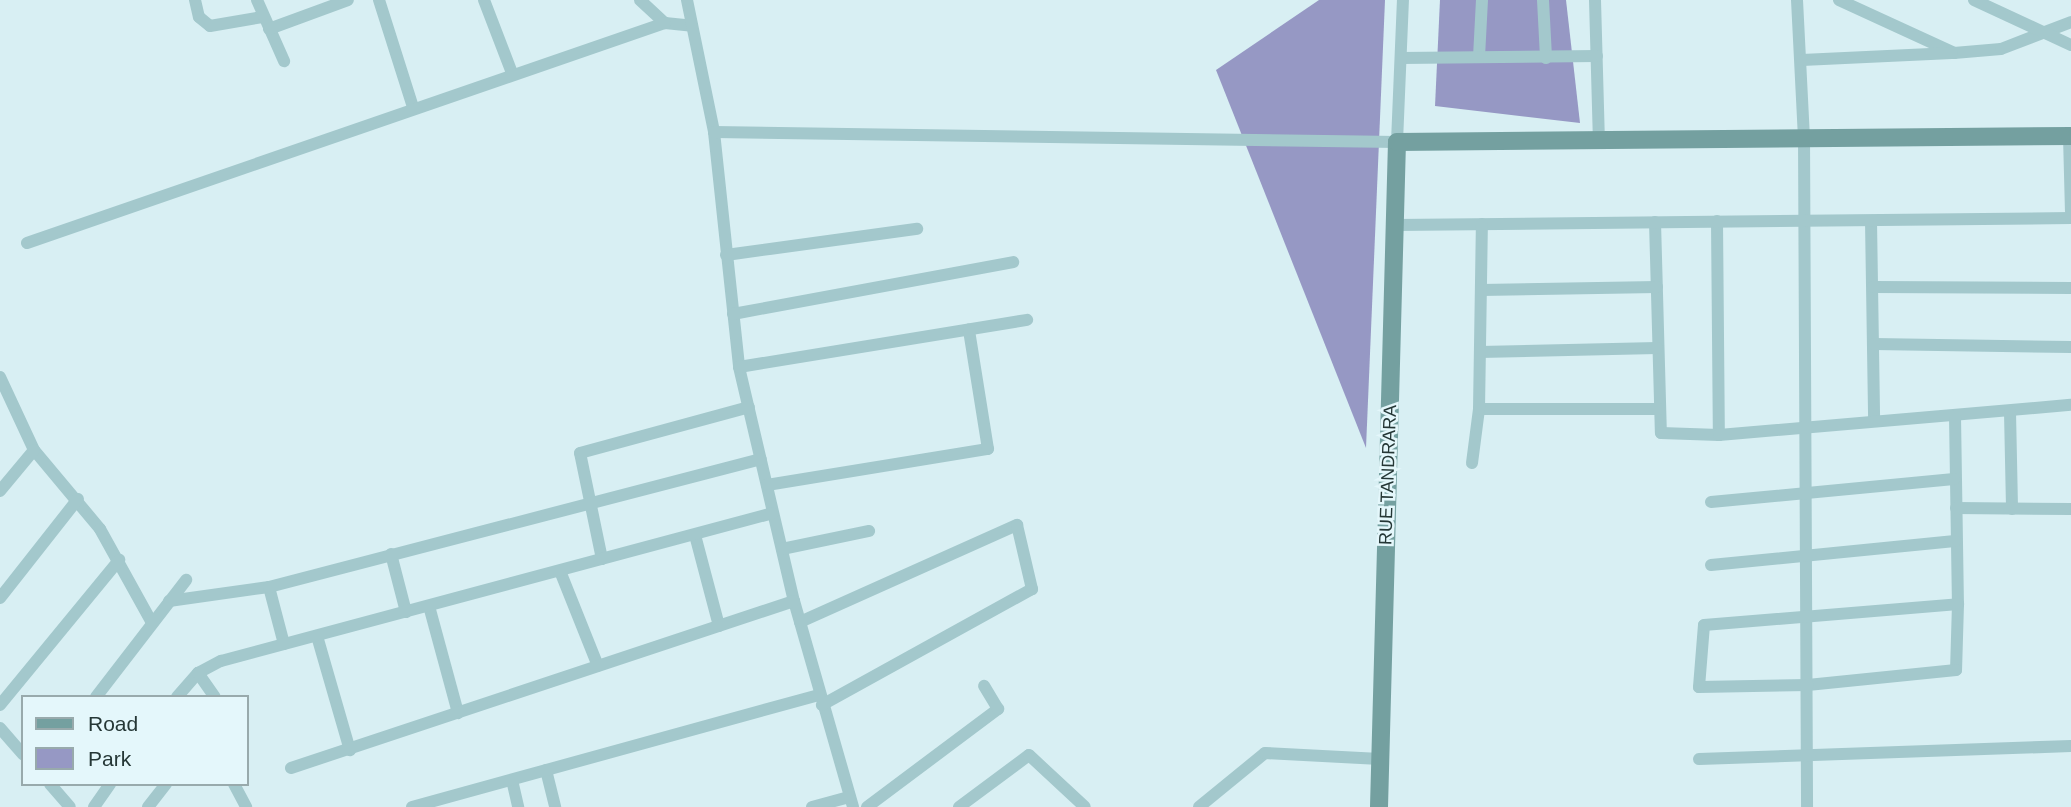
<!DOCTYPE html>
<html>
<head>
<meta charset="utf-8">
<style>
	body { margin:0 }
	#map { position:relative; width:2071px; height:807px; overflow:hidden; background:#d8eff3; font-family:Arial,sans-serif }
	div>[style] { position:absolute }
	.green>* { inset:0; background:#9698c4 }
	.street>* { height:12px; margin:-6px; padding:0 6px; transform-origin:6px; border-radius:6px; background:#a3c8cc }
	.secondary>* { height:18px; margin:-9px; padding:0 9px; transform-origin:9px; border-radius:9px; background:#74a0a0 }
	span { translate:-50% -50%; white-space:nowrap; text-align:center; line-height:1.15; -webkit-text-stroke:5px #e4f7fb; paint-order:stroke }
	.street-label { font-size:18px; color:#253736 }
	.legend { position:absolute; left:21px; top:695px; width:228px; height:91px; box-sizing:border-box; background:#e4f7fb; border:2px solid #98aaac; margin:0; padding:9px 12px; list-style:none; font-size:21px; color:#253736 }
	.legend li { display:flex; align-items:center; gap:14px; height:35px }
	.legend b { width:35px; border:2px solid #98aaac }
</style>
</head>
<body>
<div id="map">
	<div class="green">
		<div style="clip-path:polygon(1319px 0,1385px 0,1366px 448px,1216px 70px)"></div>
		<div style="clip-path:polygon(1440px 0,1566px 0,1580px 123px,1435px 106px)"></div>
	</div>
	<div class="street">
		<div style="left:195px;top:0;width:17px;rotate:77deg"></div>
		<div style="left:199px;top:17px;width:14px;rotate:39deg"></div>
		<div style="left:210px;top:26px;width:53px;rotate:-9.8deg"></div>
		<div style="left:257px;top:0;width:67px;rotate:66.1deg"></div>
		<div style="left:379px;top:0;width:112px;rotate:72.4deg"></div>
		<div style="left:484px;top:0;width:78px;rotate:69deg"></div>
		<div style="left:640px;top:0;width:34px;rotate:43deg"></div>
		<div style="left:665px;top:23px;width:27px;rotate:6deg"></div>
		<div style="left:687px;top:0;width:135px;rotate:78.4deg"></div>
		<div style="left:714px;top:132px;width:236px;rotate:83.9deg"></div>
		<div style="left:739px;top:367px;width:240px;rotate:76.8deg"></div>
		<div style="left:794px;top:601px;width:214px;rotate:74deg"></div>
		<div style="left:1543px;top:0;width:58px;rotate:87deg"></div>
		<div style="left:1595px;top:0;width:139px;rotate:88.4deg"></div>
		<div style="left:1797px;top:0;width:136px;rotate:87.1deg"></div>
		<div style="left:1804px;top:136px;width:671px;rotate:89.74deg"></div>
		<div style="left:1839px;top:0;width:127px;rotate:24.7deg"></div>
		<div style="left:1954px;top:53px;width:47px;rotate:-4.9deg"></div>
		<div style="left:2001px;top:49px;width:75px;rotate:-21.1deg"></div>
		<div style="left:1974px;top:0;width:107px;rotate:24.9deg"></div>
		<div style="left:269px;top:29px;width:84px;rotate:-20.2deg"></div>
		<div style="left:1479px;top:57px;width:57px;rotate:-87deg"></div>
		<div style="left:1401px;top:58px;width:196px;rotate:-0.6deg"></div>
		<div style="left:1802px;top:60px;width:150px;rotate:-2.7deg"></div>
		<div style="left:714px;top:132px;width:683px;rotate:0.84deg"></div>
		<div style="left:1397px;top:142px;width:142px;rotate:-87.6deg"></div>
		<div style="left:2069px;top:136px;width:75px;rotate:88.5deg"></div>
		<div style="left:1717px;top:221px;width:214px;rotate:89.5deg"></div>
		<div style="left:1871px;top:221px;width:200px;rotate:89.1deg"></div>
		<div style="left:1655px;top:222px;width:211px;rotate:88.4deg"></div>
		<div style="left:1661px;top:433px;width:58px;rotate:2deg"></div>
		<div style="left:1719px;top:435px;width:353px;rotate:-4.9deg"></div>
		<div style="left:1395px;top:225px;width:676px;rotate:-0.59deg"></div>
		<div style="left:27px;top:243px;width:675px;rotate:-19.03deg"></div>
		<div style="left:726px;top:255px;width:193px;rotate:-7.8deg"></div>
		<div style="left:1873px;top:287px;width:198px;rotate:0.3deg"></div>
		<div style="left:1481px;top:290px;width:176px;rotate:-1deg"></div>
		<div style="left:733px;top:314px;width:285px;rotate:-10.5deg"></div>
		<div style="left:1874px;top:344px;width:197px;rotate:0.9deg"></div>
		<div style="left:1480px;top:352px;width:177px;rotate:-1.3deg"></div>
		<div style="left:739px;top:367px;width:292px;rotate:-9.3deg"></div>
		<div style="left:0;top:377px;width:81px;rotate:65deg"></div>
		<div style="left:34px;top:450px;width:103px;rotate:50.1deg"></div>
		<div style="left:100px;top:529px;width:107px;rotate:61deg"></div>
		<div style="left:1479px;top:409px;width:180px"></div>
		<div style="left:2010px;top:412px;width:97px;rotate:88.8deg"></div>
		<div style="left:1955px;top:416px;width:188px;rotate:89.1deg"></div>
		<div style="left:1958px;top:604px;width:66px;rotate:91.7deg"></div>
		<div style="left:1956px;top:670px;width:149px;rotate:174.2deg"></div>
		<div style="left:1808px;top:685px;width:109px;rotate:178.9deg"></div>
		<div style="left:1699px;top:687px;width:62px;rotate:-85.4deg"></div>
		<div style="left:1704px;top:625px;width:255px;rotate:-4.7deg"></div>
		<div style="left:1472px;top:463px;width:54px;rotate:-82.6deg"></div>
		<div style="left:1479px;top:409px;width:185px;rotate:-89.1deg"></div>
		<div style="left:767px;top:485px;width:224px;rotate:-9.3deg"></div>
		<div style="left:988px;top:449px;width:121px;rotate:-99.1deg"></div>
		<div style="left:0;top:491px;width:53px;rotate:-50.3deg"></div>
		<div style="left:1711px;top:502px;width:244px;rotate:-5.4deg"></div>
		<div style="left:1956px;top:508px;width:115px;rotate:0.5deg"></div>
		<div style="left:695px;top:535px;width:94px;rotate:75.2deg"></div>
		<div style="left:782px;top:549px;width:89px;rotate:-11.7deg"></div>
		<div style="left:391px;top:554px;width:60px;rotate:75.5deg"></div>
		<div style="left:602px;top:559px;width:108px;rotate:-101.7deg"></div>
		<div style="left:580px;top:453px;width:175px;rotate:-15.2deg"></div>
		<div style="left:1711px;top:565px;width:245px;rotate:-5.6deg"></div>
		<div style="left:560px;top:571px;width:102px;rotate:68.2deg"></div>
		<div style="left:269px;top:587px;width:59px;rotate:75.3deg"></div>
		<div style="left:0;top:598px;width:126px;rotate:-51.8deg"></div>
		<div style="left:169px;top:601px;width:101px;rotate:-8deg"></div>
		<div style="left:269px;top:587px;width:508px;rotate:-14.58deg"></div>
		<div style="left:429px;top:606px;width:111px;rotate:74.8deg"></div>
		<div style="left:800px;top:622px;width:238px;rotate:-24.1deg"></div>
		<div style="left:1017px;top:525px;width:66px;rotate:76.8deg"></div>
		<div style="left:1032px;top:589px;width:240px;rotate:151.1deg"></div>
		<div style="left:317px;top:636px;width:119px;rotate:73.9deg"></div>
		<div style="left:198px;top:673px;width:29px;rotate:55deg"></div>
		<div style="left:96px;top:697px;width:148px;rotate:-52.4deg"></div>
		<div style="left:177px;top:697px;width:32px;rotate:-49deg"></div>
		<div style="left:198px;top:673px;width:26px;rotate:-28deg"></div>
		<div style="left:221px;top:661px;width:571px;rotate:-15.01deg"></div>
		<div style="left:0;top:705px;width:188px;rotate:-50.6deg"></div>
		<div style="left:0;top:728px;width:35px;rotate:49deg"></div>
		<div style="left:1699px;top:759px;width:372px;rotate:-2deg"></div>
		<div style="left:291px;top:768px;width:530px;rotate:-18.37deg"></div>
		<div style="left:546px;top:770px;width:38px;rotate:76deg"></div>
		<div style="left:512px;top:780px;width:28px;rotate:77deg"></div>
		<div style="left:50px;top:784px;width:30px;rotate:49deg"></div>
		<div style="left:234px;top:784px;width:26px;rotate:62deg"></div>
		<div style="left:94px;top:807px;width:28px;rotate:-55deg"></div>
		<div style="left:148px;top:807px;width:29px;rotate:-52deg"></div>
		<div style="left:412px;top:807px;width:422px;rotate:-15.4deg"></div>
		<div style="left:812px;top:807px;width:39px;rotate:-15deg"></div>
		<div style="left:867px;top:807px;width:164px;rotate:-36.8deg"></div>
		<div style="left:998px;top:709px;width:27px;rotate:-121deg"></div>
		<div style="left:959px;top:807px;width:87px;rotate:-36.6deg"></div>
		<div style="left:1029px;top:755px;width:76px;rotate:42.9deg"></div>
		<div style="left:1199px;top:807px;width:85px;rotate:-39.3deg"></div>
		<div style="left:1265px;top:753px;width:115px;rotate:3deg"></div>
	</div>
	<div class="secondary">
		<div style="left:1379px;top:807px;width:665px;rotate:-88.45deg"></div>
		<div style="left:1397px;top:142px;width:674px;rotate:-0.51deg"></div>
	</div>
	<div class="street-label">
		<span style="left:1388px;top:475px;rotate:-88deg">RUE TANDRARA</span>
	</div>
	<ul class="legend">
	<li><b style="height:9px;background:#74a0a0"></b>Road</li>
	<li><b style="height:19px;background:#9698c4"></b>Park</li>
	</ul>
</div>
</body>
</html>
